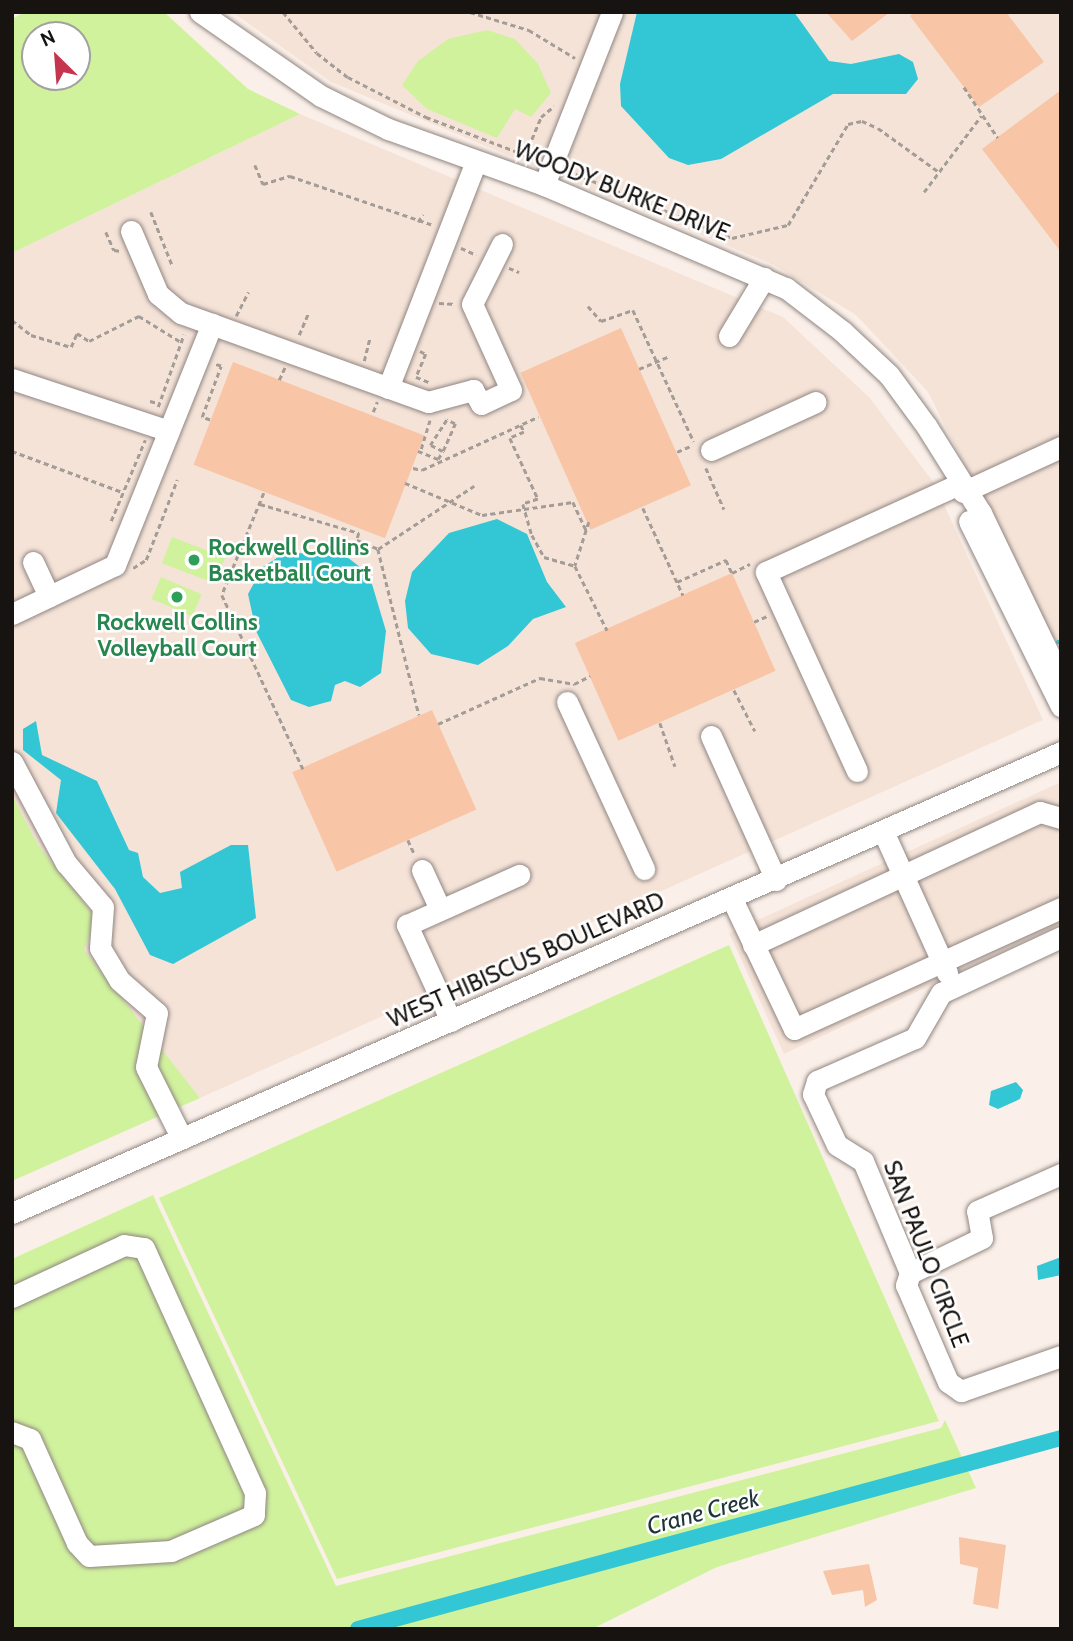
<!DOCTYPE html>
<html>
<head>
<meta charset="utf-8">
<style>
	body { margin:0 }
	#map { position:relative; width:1073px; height:1641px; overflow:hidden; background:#fbf0e9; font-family:Cabin,sans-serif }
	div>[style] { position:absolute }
	.built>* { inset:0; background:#f5e3d8 }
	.green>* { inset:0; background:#d0f29d; transform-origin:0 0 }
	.water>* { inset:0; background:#33c6d4 }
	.stream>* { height:4.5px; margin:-2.25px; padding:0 2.25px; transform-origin:2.25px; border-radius:2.25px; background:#33c6d4 }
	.canal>* { height:16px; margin:-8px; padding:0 8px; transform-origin:8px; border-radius:8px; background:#33c6d4 }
	.building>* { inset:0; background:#f8c5a7; transform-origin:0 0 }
	.path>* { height:2.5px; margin-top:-1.25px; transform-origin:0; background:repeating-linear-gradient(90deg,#a49c96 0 5px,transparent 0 8.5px) }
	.roads { filter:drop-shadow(0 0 2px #908681) drop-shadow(0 0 2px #908681) }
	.minor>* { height:21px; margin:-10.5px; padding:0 10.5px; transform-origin:10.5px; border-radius:10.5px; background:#fff }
	.dots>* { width:19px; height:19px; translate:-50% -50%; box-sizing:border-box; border:4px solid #fff; border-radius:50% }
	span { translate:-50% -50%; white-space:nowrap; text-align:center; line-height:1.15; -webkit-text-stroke:5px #fff; paint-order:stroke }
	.street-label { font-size:23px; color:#161311 }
	.leisure-label { font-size:23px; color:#27864d; font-weight:700 }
	.left { translate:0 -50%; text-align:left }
	.water-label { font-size:24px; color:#1e3538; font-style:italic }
	.frame { position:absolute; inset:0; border:14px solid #161311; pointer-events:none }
	.north { position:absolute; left:21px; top:21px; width:70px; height:70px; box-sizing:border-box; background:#fff; border:2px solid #a2a1a0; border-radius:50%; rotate:335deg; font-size:19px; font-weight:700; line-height:28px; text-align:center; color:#161311 }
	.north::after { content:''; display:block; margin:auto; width:24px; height:32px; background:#c5354f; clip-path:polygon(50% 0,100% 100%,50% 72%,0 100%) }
</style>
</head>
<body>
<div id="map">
	<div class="built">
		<div style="clip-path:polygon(232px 12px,1061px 12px,1061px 658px,928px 392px,856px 315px,774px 265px,331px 82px)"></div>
		<div style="clip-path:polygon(300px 114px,783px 317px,869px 397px,934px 483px,1043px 720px,200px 1098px,83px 950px,96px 918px,38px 845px,12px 795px,12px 253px)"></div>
		<div style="clip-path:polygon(1061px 782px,1061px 924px,784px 1054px,729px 933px)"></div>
	</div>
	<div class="green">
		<div style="clip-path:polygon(evenodd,25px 12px,164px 12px,248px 89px,300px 114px,12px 253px,12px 19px,25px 12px,77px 35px,77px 77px,35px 77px,35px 35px,77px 35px)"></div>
		<div style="clip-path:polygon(487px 30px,515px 39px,538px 64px,551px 93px,531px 117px,515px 109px,497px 138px,427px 109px,402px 85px,418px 61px,448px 39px)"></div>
		<div style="left:172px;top:537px;width:57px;height:28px;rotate:21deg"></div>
		<div style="left:161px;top:577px;width:44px;height:24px;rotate:23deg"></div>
		<div style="clip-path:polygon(12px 795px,38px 845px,96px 918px,84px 950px,200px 1098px,12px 1181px)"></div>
		<div style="clip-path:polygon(729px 945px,939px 1421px,337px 1579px,159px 1198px)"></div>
		<div style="clip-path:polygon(153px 1195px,336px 1586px,941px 1428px,945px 1420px,976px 1488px,717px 1567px,592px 1629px,12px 1629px,12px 1259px)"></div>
	</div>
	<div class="water">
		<div style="clip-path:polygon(637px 12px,794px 12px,829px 61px,851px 64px,899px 54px,913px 62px,918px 79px,906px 94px,833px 94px,721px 159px,688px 165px,669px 158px,621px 106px,620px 84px)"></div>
		<div style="clip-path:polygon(497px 519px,527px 534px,547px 582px,566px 607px,533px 619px,508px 646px,478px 665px,431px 654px,408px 628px,405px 601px,412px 572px,449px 533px)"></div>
		<div style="clip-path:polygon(286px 552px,347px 557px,369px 574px,386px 631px,381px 673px,360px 687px,345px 681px,335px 685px,331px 701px,309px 707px,291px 700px,256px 631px,248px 594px,263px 567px)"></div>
		<div style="clip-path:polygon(36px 721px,42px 755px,97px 781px,129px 850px,138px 853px,143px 877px,160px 893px,182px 888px,180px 872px,231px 845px,248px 845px,256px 918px,173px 964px,150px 955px,115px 889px,56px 813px,61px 780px,23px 750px,23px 729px)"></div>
		<div style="clip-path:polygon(1016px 1082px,1023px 1090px,1020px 1099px,998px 1109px,989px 1105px,991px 1091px)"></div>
		<div style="clip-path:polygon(1061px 1257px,1061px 1275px,1038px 1280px,1037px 1266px)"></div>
	</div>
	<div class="stream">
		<div style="left:1058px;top:642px;width:3px"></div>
	</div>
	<div class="canal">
		<div style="left:358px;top:1629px;width:728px;rotate:-15.2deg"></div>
	</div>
	<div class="building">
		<div style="clip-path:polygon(826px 12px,890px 12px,852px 41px)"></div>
		<div style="clip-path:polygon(914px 12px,1006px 12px,1044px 62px,979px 107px,910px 16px)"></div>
		<div style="clip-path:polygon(1061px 90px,1061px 252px,982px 149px)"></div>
		<div style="left:621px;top:328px;width:172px;height:110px;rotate:66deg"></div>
		<div style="left:233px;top:362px;width:205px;height:110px;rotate:21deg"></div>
		<div style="left:732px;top:573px;width:107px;height:172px;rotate:66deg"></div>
		<div style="left:432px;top:710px;width:109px;height:153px;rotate:66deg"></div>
		<div style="clip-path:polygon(959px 1537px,1006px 1545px,998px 1609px,973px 1604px,978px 1568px,960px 1564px)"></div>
		<div style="clip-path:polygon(869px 1564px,877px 1600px,865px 1607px,863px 1590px,832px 1595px,823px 1571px)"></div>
	</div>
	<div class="path">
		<div style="left:283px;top:12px;width:53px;rotate:50.3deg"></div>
		<div style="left:317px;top:53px;width:39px;rotate:38deg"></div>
		<div style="left:348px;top:77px;width:88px;rotate:27.1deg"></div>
		<div style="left:426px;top:117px;width:118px;rotate:20.9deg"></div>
		<div style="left:470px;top:12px;width:62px;rotate:17deg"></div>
		<div style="left:529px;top:30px;width:54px;rotate:31.3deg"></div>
		<div style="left:964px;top:87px;width:61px;rotate:56.3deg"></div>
		<div style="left:525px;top:155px;width:41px;rotate:-67.2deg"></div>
		<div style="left:541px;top:117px;width:17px;rotate:-40deg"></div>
		<div style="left:255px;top:165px;width:21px;rotate:67deg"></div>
		<div style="left:263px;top:184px;width:28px;rotate:-17deg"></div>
		<div style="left:290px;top:176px;width:151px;rotate:18.9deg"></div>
		<div style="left:568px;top:171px;width:177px;rotate:22.2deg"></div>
		<div style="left:732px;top:238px;width:57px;rotate:-13.1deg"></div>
		<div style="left:788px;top:225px;width:117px;rotate:-59.3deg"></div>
		<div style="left:848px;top:124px;width:14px;rotate:-12deg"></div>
		<div style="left:862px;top:121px;width:17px;rotate:24deg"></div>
		<div style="left:878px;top:128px;width:75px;rotate:35.8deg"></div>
		<div style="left:924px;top:192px;width:95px;rotate:-53.1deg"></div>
		<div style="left:151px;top:212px;width:59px;rotate:68.2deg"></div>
		<div style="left:418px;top:222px;width:9px;rotate:-58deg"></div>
		<div style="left:106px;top:232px;width:20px;rotate:66deg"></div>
		<div style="left:114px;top:250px;width:7px;rotate:8deg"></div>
		<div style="left:461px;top:248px;width:17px;rotate:24deg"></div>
		<div style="left:509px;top:268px;width:11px;rotate:22deg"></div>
		<div style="left:439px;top:303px;width:17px;rotate:3deg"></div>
		<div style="left:588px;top:306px;width:20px;rotate:49deg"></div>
		<div style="left:601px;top:321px;width:34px;rotate:-19deg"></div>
		<div style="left:633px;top:310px;width:145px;rotate:65.2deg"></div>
		<div style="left:236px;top:316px;width:27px;rotate:-63deg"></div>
		<div style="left:12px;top:320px;width:24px;rotate:38deg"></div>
		<div style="left:31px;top:335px;width:42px;rotate:16.7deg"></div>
		<div style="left:71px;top:347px;width:15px;rotate:-67deg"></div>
		<div style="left:77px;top:333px;width:14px;rotate:34deg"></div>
		<div style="left:89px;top:341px;width:56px;rotate:-26.6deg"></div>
		<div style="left:139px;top:316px;width:49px;rotate:31.8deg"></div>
		<div style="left:299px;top:335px;width:23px;rotate:-67deg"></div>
		<div style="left:420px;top:351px;width:7px;rotate:27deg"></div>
		<div style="left:426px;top:354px;width:25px;rotate:113deg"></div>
		<div style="left:416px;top:377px;width:16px;rotate:22deg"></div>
		<div style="left:364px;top:361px;width:25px;rotate:-76deg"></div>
		<div style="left:639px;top:369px;width:33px;rotate:-23deg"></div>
		<div style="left:279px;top:380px;width:14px;rotate:-65deg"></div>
		<div style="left:150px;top:401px;width:8px;rotate:14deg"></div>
		<div style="left:158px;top:407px;width:77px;rotate:-70.4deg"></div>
		<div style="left:373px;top:412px;width:11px;rotate:-68deg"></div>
		<div style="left:210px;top:420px;width:9px;rotate:-159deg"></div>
		<div style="left:202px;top:417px;width:54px;rotate:-69.6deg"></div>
		<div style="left:221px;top:366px;width:7px;rotate:-164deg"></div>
		<div style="left:521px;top:425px;width:8px;rotate:67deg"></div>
		<div style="left:524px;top:432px;width:15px;rotate:157deg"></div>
		<div style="left:510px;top:438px;width:67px;rotate:65.3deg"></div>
		<div style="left:538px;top:499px;width:16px;rotate:162deg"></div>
		<div style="left:523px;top:504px;width:32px;rotate:74deg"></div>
		<div style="left:532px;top:535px;width:25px;rotate:61deg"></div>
		<div style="left:544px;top:557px;width:32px;rotate:16deg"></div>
		<div style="left:421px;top:449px;width:30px;rotate:-73deg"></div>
		<div style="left:12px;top:451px;width:117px;rotate:20.4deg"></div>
		<div style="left:418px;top:451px;width:22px;rotate:22deg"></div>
		<div style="left:438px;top:459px;width:9px;rotate:-58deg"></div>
		<div style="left:443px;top:451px;width:30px;rotate:-66deg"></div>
		<div style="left:455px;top:424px;width:9px;rotate:-153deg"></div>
		<div style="left:447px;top:420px;width:30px;rotate:123deg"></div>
		<div style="left:431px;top:445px;width:13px;rotate:27deg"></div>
		<div style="left:677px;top:452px;width:17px;rotate:-24deg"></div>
		<div style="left:413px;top:468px;width:9px;rotate:13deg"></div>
		<div style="left:422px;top:470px;width:128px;rotate:-24.6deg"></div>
		<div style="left:706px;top:468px;width:45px;rotate:66.3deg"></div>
		<div style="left:405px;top:483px;width:83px;rotate:22.6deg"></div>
		<div style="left:482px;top:515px;width:92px;rotate:-8.1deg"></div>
		<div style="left:573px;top:502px;width:31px;rotate:65deg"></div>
		<div style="left:264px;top:493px;width:110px;rotate:112.4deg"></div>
		<div style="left:222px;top:595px;width:192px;rotate:65deg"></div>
		<div style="left:260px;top:504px;width:103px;rotate:16.3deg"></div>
		<div style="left:359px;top:533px;width:7px;rotate:106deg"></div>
		<div style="left:357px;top:540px;width:23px;rotate:23deg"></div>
		<div style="left:643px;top:508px;width:96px;rotate:65.3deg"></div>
		<div style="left:111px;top:521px;width:88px;rotate:-67.2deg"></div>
		<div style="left:589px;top:522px;width:46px;rotate:107.7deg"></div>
		<div style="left:575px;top:566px;width:72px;rotate:63.4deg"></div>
		<div style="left:378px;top:549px;width:171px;rotate:76.1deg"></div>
		<div style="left:378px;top:549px;width:115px;rotate:-33.3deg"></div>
		<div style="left:133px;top:568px;width:15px;rotate:-32deg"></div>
		<div style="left:146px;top:560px;width:86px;rotate:-68.8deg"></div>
		<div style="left:677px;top:582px;width:54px;rotate:-24.2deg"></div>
		<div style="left:726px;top:560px;width:14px;rotate:65deg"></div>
		<div style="left:732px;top:573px;width:20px;rotate:-27deg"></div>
		<div style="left:754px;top:622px;width:14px;rotate:-25deg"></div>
		<div style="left:734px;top:690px;width:46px;rotate:62.9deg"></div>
		<div style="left:660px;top:723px;width:46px;rotate:70.8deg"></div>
		<div style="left:438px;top:724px;width:112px;rotate:-24.3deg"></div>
		<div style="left:540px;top:678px;width:35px;rotate:10deg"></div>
		<div style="left:574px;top:684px;width:18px;rotate:-27deg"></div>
		<div style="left:408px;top:840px;width:14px;rotate:65deg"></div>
	</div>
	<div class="roads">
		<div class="minor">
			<div style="left:200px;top:12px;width:147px;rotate:34.8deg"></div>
			<div style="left:321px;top:96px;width:75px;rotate:26.2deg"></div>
			<div style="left:388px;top:129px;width:166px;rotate:19.7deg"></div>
			<div style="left:544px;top:185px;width:263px;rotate:23.1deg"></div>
			<div style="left:786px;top:288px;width:71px;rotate:37.5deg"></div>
			<div style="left:842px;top:331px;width:64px;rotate:43.1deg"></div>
			<div style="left:889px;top:375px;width:64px;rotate:53.8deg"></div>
			<div style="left:927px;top:427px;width:102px;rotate:57.9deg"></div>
			<div style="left:981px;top:513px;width:184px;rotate:64.3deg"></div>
			<div style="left:544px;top:185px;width:186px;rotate:-68.5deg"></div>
			<div style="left:131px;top:231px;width:69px;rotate:66.8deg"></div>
			<div style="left:158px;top:294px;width:30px;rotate:40deg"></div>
			<div style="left:181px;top:313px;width:263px;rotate:19.8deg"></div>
			<div style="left:428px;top:402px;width:47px;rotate:-14.9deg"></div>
			<div style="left:473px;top:390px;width:16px;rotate:60deg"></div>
			<div style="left:481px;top:404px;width:33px;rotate:-25deg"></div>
			<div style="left:511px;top:390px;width:94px;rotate:-114.4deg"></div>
			<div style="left:472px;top:304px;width:67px;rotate:-63.4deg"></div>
			<div style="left:729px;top:336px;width:68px;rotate:-58.9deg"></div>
			<div style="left:12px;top:379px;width:165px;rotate:18.3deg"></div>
			<div style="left:388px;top:388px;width:243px;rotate:-68.8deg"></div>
			<div style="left:711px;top:450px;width:115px;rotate:-24.6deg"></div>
			<div style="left:963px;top:492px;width:108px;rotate:-24.7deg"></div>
			<div style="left:969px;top:521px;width:207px;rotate:63.6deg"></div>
			<div style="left:33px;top:562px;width:38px;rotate:65deg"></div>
			<div style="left:12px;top:614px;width:114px;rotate:-25.4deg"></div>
			<div style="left:115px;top:565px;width:260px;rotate:-68.1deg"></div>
			<div style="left:567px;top:702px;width:184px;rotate:65.2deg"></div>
			<div style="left:711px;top:736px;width:158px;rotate:65.7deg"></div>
			<div style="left:12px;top:762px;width:115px;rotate:61.9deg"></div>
			<div style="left:66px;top:863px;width:57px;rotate:49.9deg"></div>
			<div style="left:103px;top:907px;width:41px;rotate:94.2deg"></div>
			<div style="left:100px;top:948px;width:37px;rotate:59deg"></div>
			<div style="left:119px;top:980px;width:50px;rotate:41deg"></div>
			<div style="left:157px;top:1013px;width:55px;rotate:101.5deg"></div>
			<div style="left:146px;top:1067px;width:80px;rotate:63.4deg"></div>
			<div style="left:857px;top:771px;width:219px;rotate:-114.6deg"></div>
			<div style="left:766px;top:572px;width:212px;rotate:-24.5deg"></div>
			<div style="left:883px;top:831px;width:156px;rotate:65.7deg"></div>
			<div style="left:422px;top:870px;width:43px;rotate:65.2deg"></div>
			<div style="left:732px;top:899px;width:144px;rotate:64.5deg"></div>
			<div style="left:794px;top:1029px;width:293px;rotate:-24.4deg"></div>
			<div style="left:1061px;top:937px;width:132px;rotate:155deg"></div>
			<div style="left:941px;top:993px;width:52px;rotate:120deg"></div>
			<div style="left:915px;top:1038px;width:107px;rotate:156.3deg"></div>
			<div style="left:817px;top:1081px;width:14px;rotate:107deg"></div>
			<div style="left:813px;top:1094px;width:56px;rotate:64.8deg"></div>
			<div style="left:837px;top:1145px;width:31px;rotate:32deg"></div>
			<div style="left:863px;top:1161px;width:121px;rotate:67.2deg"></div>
			<div style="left:910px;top:1273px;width:13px;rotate:108deg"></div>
			<div style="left:906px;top:1285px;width:106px;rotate:66.6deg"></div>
			<div style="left:948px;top:1382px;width:16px;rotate:35deg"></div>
			<div style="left:961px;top:1391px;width:106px;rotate:-19.3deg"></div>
			<div style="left:753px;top:945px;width:316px;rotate:-24.9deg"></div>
			<div style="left:1040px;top:812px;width:22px;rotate:16deg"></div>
			<div style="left:451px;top:1021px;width:106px;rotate:-114.6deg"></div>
			<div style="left:407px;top:925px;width:123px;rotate:-24.1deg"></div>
			<div style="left:12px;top:1213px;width:1146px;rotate:-23.72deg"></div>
			<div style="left:910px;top:1273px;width:80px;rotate:-25.9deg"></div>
			<div style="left:982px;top:1238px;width:27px;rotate:-100deg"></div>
			<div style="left:977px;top:1211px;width:92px;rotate:-23.8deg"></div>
			<div style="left:12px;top:1297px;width:123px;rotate:-24.9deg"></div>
			<div style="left:124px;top:1245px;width:20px;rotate:9deg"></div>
			<div style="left:144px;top:1248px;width:269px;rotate:65.6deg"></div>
			<div style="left:255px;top:1493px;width:22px;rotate:93deg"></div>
			<div style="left:254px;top:1515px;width:90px;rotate:156.6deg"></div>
			<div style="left:171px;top:1551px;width:82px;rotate:176.5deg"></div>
			<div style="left:89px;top:1556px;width:18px;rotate:-133deg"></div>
			<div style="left:77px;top:1543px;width:114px;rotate:-114.3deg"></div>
			<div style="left:30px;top:1439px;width:19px;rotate:-159deg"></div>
		</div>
	</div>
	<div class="dots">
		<div style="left:194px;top:560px;background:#2e9e5b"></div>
		<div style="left:177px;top:597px;background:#2e9e5b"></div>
	</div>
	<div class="street-label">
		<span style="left:622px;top:191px;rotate:22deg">WOODY BURKE DRIVE</span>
		<span style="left:526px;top:960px;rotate:-24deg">WEST HIBISCUS BOULEVARD</span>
		<span style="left:926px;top:1254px;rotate:69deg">SAN PAULO CIRCLE</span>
	</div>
	<div class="leisure-label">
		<span class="left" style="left:208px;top:560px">Rockwell Collins<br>Basketball Court</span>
		<span style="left:177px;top:635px">Rockwell Collins<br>Volleyball Court</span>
	</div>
	<div class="water-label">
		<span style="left:703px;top:1512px;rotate:-15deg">Crane Creek</span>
	</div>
	<div class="frame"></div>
	<div class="north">N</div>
</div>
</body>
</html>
